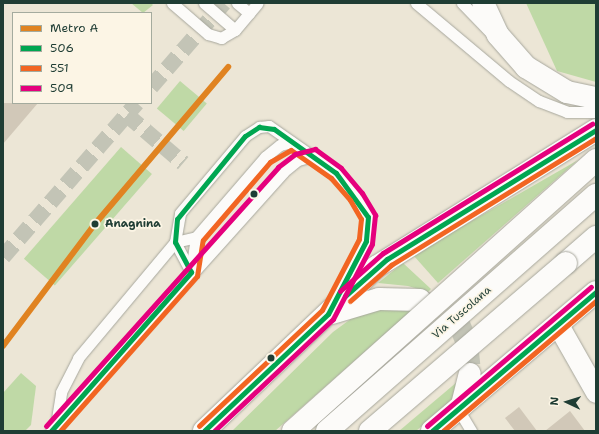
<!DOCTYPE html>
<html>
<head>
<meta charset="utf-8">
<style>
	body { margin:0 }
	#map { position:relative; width:599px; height:434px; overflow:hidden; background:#ece6d6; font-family:"Shantell Sans",sans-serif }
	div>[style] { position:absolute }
	.green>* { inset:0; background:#bfd9a6; transform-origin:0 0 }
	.building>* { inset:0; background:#d1c8b8 }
	.pedestrian-tunnel>* { height:16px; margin-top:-8px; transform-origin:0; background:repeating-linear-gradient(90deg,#c3c4b6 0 16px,transparent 0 24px) }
	.secondary-tunnel>* { height:22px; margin-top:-11px; transform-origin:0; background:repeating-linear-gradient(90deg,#c3c4b6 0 22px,transparent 0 33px) }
	.roads { filter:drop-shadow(0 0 1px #a7a79d) drop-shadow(0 0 1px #a7a79d) }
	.service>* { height:11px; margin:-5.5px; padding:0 5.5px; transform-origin:5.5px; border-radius:5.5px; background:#fcfbf9 }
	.minor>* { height:21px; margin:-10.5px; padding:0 10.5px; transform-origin:10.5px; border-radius:10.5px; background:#fcfbf9 }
	.tertiary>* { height:22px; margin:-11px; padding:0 11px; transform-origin:11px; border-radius:11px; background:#fcfbf9 }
	.secondary>* { height:22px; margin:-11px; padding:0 11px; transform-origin:11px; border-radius:11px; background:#fcfbf9 }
	.primary>* { height:22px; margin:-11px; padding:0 11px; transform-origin:11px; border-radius:11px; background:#fcfbf9 }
	.bridges { filter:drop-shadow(0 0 1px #a7a79d) drop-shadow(0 0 1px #a7a79d) }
	.primary-bridge>* { height:22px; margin:-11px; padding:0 11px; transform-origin:11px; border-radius:11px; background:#fcfbf9 }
	.bus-1>* { height:5px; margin:-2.5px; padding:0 2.5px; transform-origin:2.5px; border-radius:2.5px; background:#00a651 }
	.bus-2>* { height:5px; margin:-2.5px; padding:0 2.5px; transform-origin:2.5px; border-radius:2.5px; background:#f26522 }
	.bus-3>* { height:5px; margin:-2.5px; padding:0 2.5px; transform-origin:2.5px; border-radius:2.5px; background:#e5007d }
	.metro-1>* { height:6px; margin:-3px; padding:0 3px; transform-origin:3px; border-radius:3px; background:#e08321 }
	.dots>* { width:11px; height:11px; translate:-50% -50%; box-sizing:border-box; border:2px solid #fcf5e5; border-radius:50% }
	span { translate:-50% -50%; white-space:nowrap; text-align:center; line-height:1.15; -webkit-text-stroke:3.5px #fcf5e5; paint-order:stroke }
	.stop-label { font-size:11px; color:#1f3d34; font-weight:700 }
	.left { translate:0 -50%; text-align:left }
	.street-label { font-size:11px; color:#1f3d34 }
	.frame { position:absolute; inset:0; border:4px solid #1f3d34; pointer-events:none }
	.legend { position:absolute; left:12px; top:12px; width:140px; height:92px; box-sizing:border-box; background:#fcf5e5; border:1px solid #a4ab9e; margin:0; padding:5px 7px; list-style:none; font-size:12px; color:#1f3d34 }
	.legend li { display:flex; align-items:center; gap:8px; height:20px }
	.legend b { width:20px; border:1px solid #a4ab9e }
	.north { position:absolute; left:547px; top:382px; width:40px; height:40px; -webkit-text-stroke:3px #fcf5e5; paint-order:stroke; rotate:274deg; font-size:11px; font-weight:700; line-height:16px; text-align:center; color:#1f3d34 }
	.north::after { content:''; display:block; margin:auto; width:14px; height:18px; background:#1f3d34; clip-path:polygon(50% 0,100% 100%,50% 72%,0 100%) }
</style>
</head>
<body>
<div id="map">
	<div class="green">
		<div style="clip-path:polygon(131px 3px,151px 3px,153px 5px,143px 13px)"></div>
		<div style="clip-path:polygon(526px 3px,596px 3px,596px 82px,557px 71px)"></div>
		<div style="left:180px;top:81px;width:35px;height:36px;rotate:40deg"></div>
		<div style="left:121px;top:147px;width:41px;height:148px;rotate:41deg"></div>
		<div style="clip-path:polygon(578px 160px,438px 283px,414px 256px,428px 246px)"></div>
		<div style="clip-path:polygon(403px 263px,431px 289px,428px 292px,408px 286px,378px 283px)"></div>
		<div style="clip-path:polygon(382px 307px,417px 310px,401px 324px,395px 325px,275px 431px,232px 431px,333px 332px,363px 310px)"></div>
		<div style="clip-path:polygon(21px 373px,36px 386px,31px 425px,25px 431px,3px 431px,3px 393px)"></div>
		<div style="clip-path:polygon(457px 382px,454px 397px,443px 408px,416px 431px,399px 431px)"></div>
	</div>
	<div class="building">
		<div style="clip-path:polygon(3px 103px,38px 103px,3px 144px)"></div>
		<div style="clip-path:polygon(519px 407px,537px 431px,515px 431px,505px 418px)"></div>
		<div style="clip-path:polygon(570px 411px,585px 431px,545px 431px)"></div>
	</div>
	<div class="pedestrian-tunnel">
		<div style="left:151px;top:87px;width:111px;rotate:-49deg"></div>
		<div style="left:127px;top:115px;width:74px;rotate:40.6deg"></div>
		<div style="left:3px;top:257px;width:204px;rotate:-49deg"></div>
	</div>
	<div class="secondary-tunnel">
		<div style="left:420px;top:300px;width:30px;rotate:24deg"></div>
		<div style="left:447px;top:312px;width:17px;rotate:45deg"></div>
		<div style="left:459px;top:324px;width:21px;rotate:67deg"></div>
		<div style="left:467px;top:343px;width:31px;rotate:84deg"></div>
	</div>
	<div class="roads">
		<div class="service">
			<div style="left:172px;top:3px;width:48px;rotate:40.7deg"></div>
			<div style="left:208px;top:34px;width:14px;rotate:17deg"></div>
			<div style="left:221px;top:38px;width:16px;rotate:-30deg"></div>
			<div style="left:235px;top:30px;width:35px;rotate:-50deg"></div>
			<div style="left:204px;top:3px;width:41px;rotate:41.1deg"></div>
			<div style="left:237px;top:3px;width:16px;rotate:40deg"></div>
			<div style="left:416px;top:3px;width:121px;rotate:40deg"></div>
			<div style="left:509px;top:81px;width:36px;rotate:34deg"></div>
			<div style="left:539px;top:101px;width:30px;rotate:21deg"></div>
			<div style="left:567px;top:112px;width:29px"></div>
			<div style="left:462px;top:3px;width:43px;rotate:45.9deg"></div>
			<div style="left:191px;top:272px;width:34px;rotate:-118deg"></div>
			<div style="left:175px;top:242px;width:29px;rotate:-80deg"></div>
			<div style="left:180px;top:213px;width:101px;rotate:-49.8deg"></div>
			<div style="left:245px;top:136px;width:17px;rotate:-33deg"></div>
			<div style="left:259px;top:127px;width:10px;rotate:-6deg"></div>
			<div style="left:269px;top:126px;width:82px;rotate:35deg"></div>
			<div style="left:336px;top:173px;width:30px;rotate:49deg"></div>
			<div style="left:356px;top:196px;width:24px;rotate:60deg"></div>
			<div style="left:368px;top:217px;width:24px;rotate:95deg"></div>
			<div style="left:366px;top:241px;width:61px;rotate:117.4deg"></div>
			<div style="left:191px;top:272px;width:35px;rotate:-82deg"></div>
			<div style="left:196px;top:237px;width:106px;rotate:-49.2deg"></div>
			<div style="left:265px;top:157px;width:19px;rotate:-39deg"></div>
			<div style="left:280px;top:145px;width:12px;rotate:-14deg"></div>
			<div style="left:458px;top:409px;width:26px;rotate:59deg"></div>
			<div style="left:56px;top:425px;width:33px;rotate:-81deg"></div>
			<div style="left:61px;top:392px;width:38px;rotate:-63deg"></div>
			<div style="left:78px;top:358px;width:151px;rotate:-50.1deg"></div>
			<div style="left:175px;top:242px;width:22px;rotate:-13deg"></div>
			<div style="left:51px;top:431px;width:348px;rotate:-48.1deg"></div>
			<div style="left:283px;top:172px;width:19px;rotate:-39deg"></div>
			<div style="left:298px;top:160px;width:16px;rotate:-15deg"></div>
		</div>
		<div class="minor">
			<div style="left:558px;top:325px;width:77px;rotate:60.4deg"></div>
		</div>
		<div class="tertiary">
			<div style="left:483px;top:3px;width:35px;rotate:65deg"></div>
			<div style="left:498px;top:35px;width:43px;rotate:48.8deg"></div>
			<div style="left:526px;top:67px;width:48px;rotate:31.4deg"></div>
			<div style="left:567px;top:92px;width:30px;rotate:12deg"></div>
		</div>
		<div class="secondary">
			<div style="left:332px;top:313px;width:49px;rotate:-16.6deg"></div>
			<div style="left:379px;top:299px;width:41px;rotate:1.4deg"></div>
			<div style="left:462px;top:405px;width:32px;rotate:-76deg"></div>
			<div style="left:204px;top:431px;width:238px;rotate:-43.6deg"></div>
			<div style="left:376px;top:267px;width:259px;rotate:-31.9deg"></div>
			<div style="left:432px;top:431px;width:215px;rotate:-40.3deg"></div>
		</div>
		<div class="primary">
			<div style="left:566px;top:263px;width:40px;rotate:-41deg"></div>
		</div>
	</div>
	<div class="bridges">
		<div class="primary-bridge">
			<div style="left:293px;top:431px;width:407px;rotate:-41.8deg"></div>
			<div style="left:327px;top:431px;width:358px;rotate:-41.3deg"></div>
			<div style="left:370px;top:431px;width:258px;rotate:-40.6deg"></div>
		</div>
	</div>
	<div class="bus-1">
		<div style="left:191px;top:272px;width:34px;rotate:-118deg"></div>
		<div style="left:175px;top:242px;width:23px;rotate:-85deg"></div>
		<div style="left:177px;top:219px;width:107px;rotate:-50.7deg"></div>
		<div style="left:245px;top:136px;width:17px;rotate:-33deg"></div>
		<div style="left:259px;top:127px;width:15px;rotate:8deg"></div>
		<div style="left:274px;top:129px;width:76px;rotate:35.4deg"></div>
		<div style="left:336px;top:173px;width:54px;rotate:54deg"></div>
		<div style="left:368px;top:217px;width:24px;rotate:95deg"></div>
		<div style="left:366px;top:241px;width:82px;rotate:117.5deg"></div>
		<div style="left:328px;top:314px;width:170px;rotate:136.7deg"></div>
		<div style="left:345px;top:296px;width:56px;rotate:-41.4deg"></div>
		<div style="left:387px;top:259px;width:246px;rotate:-31.7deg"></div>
		<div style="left:51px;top:431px;width:212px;rotate:-48.6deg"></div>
		<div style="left:432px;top:431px;width:215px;rotate:-40.3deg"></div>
	</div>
	<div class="bus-2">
		<div style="left:350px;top:301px;width:55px;rotate:-41.3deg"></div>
		<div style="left:391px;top:265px;width:241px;rotate:-31.8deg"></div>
		<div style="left:60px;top:431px;width:207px;rotate:-48.5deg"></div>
		<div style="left:197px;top:276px;width:36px;rotate:-81deg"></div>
		<div style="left:203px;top:240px;width:103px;rotate:-49.3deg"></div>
		<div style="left:270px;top:162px;width:24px;rotate:-30deg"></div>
		<div style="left:291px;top:150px;width:49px;rotate:35deg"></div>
		<div style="left:331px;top:178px;width:29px;rotate:49deg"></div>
		<div style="left:350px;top:200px;width:22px;rotate:60deg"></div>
		<div style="left:361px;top:219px;width:20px;rotate:96deg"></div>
		<div style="left:359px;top:239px;width:80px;rotate:117.5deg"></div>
		<div style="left:322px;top:310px;width:169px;rotate:136.7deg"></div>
		<div style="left:443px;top:431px;width:201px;rotate:-40.4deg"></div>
	</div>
	<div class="bus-3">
		<div style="left:340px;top:291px;width:57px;rotate:-41.5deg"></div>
		<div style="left:383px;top:253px;width:246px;rotate:-31.7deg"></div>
		<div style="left:46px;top:426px;width:348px;rotate:-48.1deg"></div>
		<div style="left:278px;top:167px;width:21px;rotate:-37deg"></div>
		<div style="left:295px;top:154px;width:21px;rotate:-14deg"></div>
		<div style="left:315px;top:149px;width:32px;rotate:36deg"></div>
		<div style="left:341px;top:168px;width:33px;rotate:50deg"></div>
		<div style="left:362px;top:193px;width:26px;rotate:59deg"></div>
		<div style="left:375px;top:215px;width:29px;rotate:96deg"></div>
		<div style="left:372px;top:244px;width:85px;rotate:117.5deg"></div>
		<div style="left:333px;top:319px;width:163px;rotate:136.7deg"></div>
		<div style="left:427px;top:426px;width:215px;rotate:-40.3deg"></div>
	</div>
	<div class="metro-1">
		<div style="left:3px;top:346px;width:153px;rotate:-53deg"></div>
		<div style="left:95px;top:224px;width:206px;rotate:-49.7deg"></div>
	</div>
	<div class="dots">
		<div style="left:254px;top:194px;background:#1f3d34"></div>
		<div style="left:95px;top:224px;background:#1f3d34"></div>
		<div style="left:271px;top:358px;background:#1f3d34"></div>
	</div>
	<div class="stop-label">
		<span class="left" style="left:105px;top:224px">Anagnina</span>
	</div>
	<div class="street-label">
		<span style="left:462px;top:313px;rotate:-41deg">Via Tuscolana</span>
	</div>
	<div class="frame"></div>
	<ul class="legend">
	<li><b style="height:5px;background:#e08321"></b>Metro A</li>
	<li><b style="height:5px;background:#00a651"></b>506</li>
	<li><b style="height:5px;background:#f26522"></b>551</li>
	<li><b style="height:5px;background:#e5007d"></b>509</li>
	</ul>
	<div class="north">N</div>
</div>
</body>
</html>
